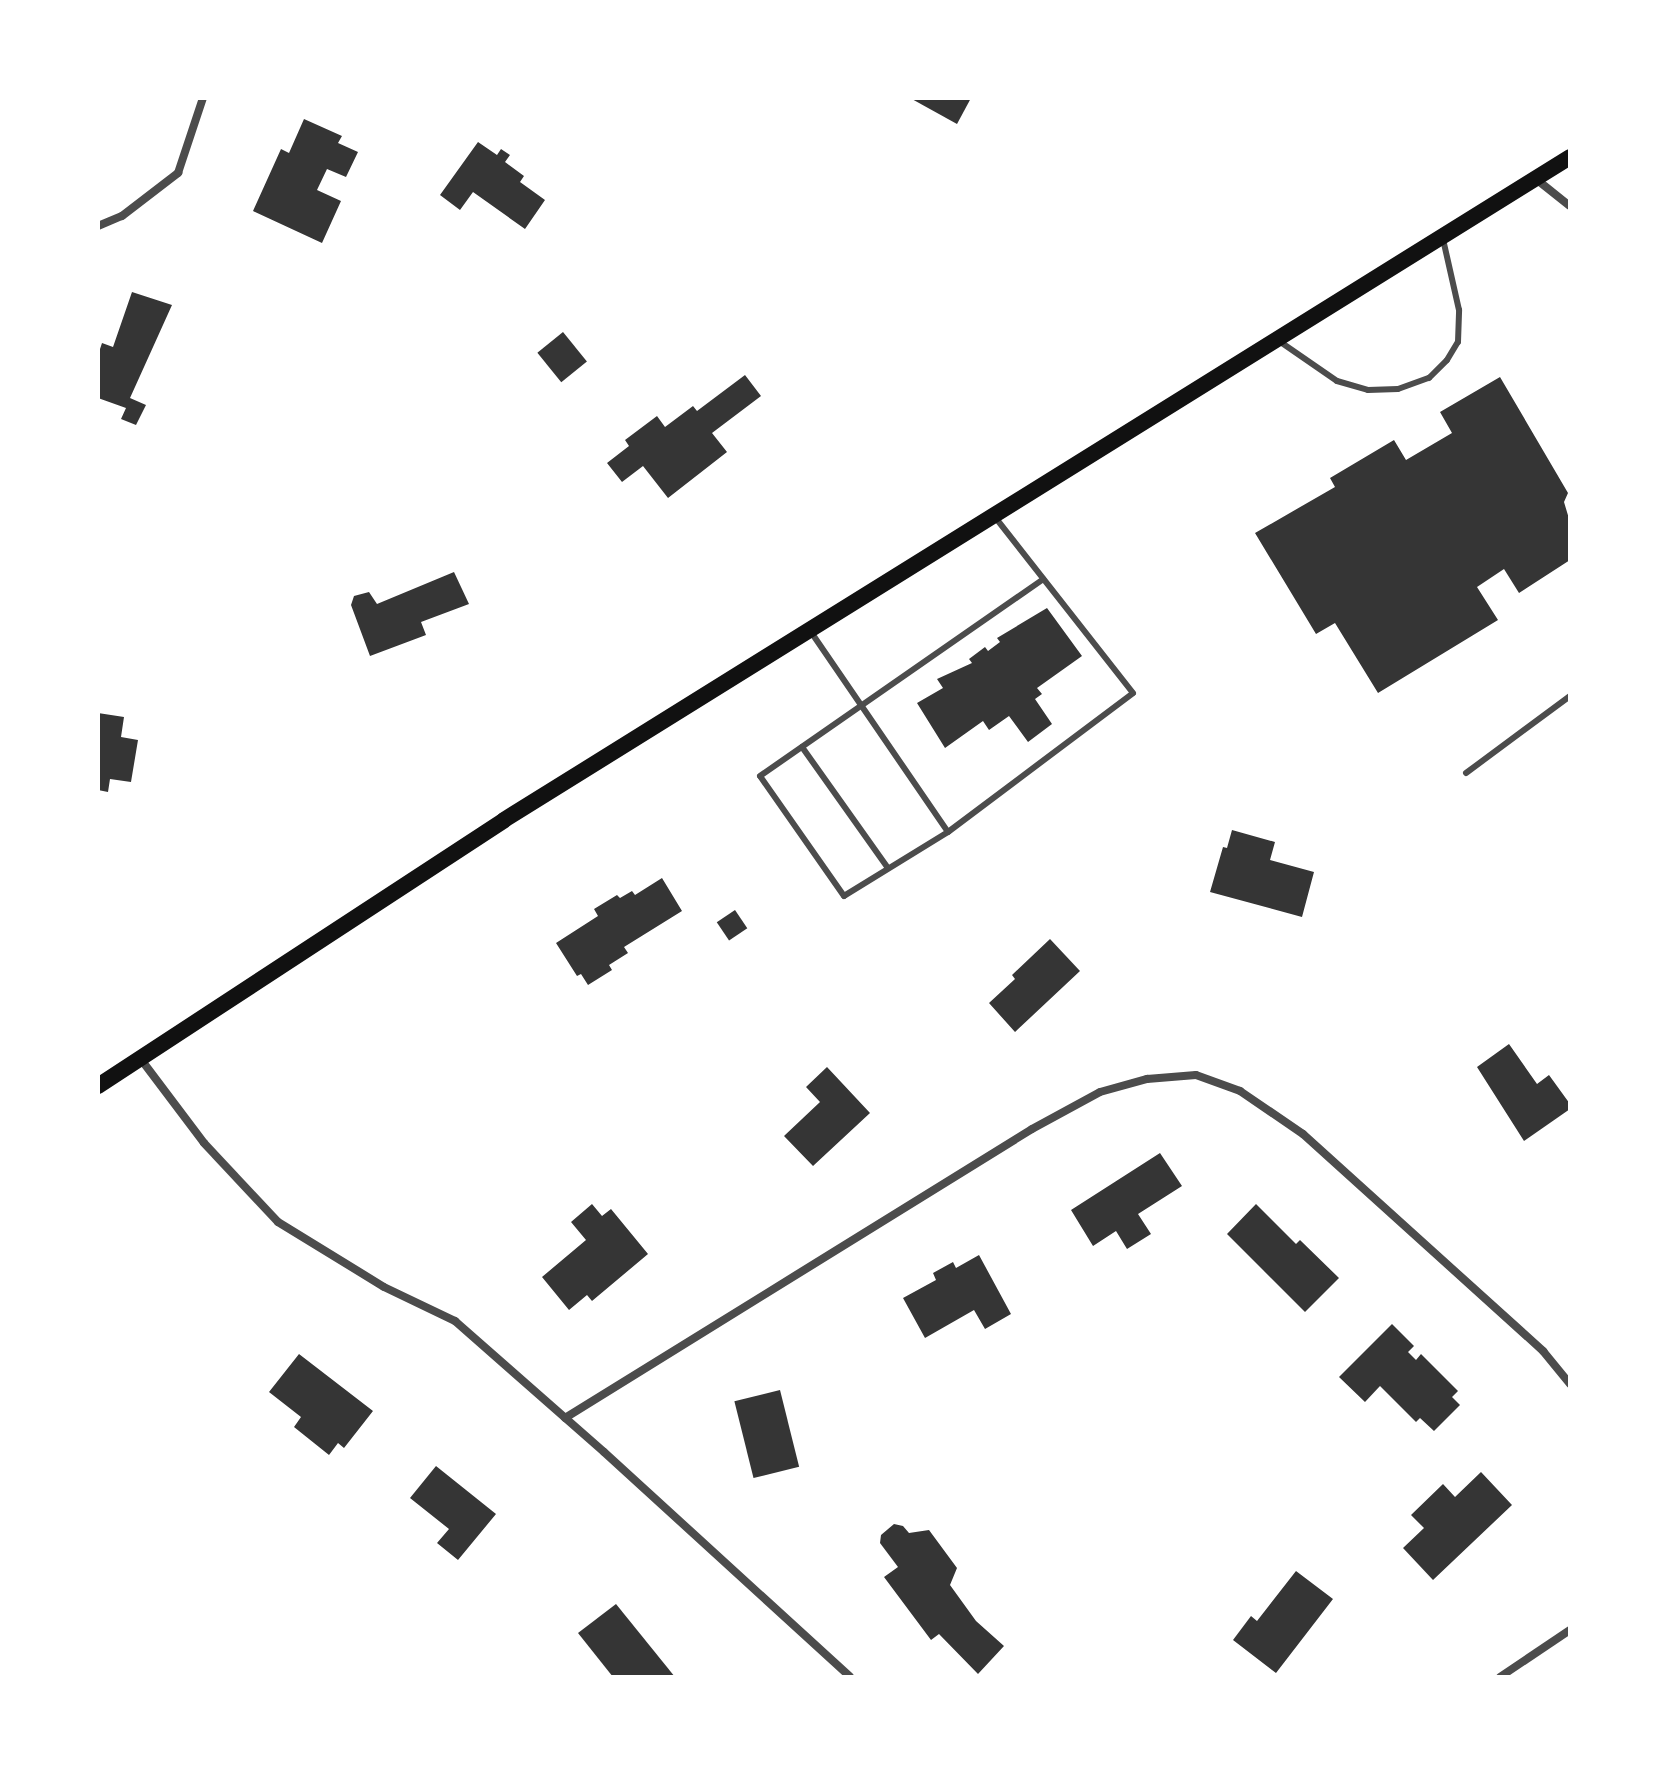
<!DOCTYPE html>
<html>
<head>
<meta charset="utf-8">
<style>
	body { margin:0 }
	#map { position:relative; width:1668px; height:1775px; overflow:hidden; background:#fff; font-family:"DM Sans",sans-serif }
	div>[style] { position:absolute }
	.building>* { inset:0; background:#353535; transform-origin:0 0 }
	.service>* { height:6px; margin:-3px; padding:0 3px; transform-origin:3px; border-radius:3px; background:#4c4c4c }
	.minor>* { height:8px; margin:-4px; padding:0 4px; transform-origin:4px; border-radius:4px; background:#4c4c4c }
	.secondary>* { height:16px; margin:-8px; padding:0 8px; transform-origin:8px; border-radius:8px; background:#111 }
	span { translate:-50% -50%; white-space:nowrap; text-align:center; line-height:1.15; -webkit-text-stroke:6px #fff; paint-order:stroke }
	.frame { position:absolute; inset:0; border:100px solid #fff; pointer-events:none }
</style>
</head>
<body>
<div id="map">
	<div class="building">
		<div style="clip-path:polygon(910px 98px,971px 98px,957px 124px)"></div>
		<div style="clip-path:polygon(304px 119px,342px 136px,338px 143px,358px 152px,346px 177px,327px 169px,317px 190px,341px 201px,322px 243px,253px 211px,281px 149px,289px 153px)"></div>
		<div style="clip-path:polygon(478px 142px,497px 155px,501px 149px,510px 155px,505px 162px,524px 176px,520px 182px,545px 200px,525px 229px,473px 192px,460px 210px,440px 195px)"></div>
		<div style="clip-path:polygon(132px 292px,172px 305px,130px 398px,146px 405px,136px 425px,121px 419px,126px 408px,98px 398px,98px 355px,102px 343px,113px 347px)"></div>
		<div style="left:563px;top:332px;width:38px;height:33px;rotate:51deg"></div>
		<div style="clip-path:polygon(745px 375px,761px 396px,712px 433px,727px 452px,668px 498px,643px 466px,622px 482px,607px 463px,629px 446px,625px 440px,657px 416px,665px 427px,693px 406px,697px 411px)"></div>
		<div style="clip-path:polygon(1500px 377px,1568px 493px,1564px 502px,1570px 522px,1570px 560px,1519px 593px,1504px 569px,1477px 587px,1498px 620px,1378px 693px,1335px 623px,1316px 634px,1255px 533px,1335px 487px,1330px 478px,1394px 440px,1406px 460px,1452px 433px,1440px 412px)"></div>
		<div style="clip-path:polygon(454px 572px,469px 604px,421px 622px,426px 635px,370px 656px,351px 605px,354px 596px,369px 592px,377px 604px)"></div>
		<div style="clip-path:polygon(1047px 608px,1082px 656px,1037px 688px,1042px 694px,1035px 699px,1052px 724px,1028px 742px,1009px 716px,989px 730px,983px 721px,945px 748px,917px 703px,943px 688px,937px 679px,972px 663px,969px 659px,985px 647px,988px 651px,1000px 642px,997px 638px)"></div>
		<div style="clip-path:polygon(98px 713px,124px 717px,121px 737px,138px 740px,131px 782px,110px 779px,108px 792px,98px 790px)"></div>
		<div style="clip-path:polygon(1232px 830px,1275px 842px,1270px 860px,1314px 872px,1302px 917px,1210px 892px,1223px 847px,1227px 848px)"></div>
		<div style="clip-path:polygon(662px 878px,682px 911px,624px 947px,628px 953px,609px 965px,612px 970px,588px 985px,581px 974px,577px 976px,556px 943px,598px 916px,594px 909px,617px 895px,620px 898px,632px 891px,635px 895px)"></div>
		<div style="left:735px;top:910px;width:22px;height:22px;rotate:56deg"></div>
		<div style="clip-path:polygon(1050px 939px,1080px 971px,1015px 1032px,989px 1003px,1015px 979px,1012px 975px)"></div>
		<div style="clip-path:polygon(1509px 1044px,1537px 1084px,1549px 1075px,1570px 1104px,1570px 1109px,1524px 1141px,1477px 1067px)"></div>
		<div style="clip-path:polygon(827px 1067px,870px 1113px,813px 1166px,784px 1136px,820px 1102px,806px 1087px)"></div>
		<div style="clip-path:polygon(1160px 1153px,1182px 1186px,1138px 1214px,1151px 1234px,1127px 1249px,1116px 1231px,1093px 1246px,1071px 1210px)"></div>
		<div style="clip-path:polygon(592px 1204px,602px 1216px,611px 1209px,648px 1254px,592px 1301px,587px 1295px,569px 1310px,542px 1277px,586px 1240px,571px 1222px)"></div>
		<div style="clip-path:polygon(1256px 1204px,1296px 1244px,1300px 1240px,1339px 1278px,1305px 1312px,1227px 1234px)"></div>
		<div style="clip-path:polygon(979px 1255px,1011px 1314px,985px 1329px,974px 1310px,925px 1338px,903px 1298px,936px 1280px,933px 1273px,953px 1262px,956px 1268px)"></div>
		<div style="clip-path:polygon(1392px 1324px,1414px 1346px,1408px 1352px,1416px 1360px,1421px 1354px,1458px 1391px,1452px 1397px,1460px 1405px,1434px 1431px,1420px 1418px,1416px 1422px,1380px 1386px,1365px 1402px,1339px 1377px)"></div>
		<div style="clip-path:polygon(299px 1354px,373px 1411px,344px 1448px,338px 1443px,329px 1455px,294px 1427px,301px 1417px,269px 1392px)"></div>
		<div style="left:780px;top:1390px;width:79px;height:47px;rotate:76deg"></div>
		<div style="clip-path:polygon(436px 1466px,496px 1514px,458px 1560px,437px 1543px,449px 1529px,410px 1498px)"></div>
		<div style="clip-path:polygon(1481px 1472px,1512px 1505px,1433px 1580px,1403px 1548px,1424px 1528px,1411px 1515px,1443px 1484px,1455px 1497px)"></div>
		<div style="clip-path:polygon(894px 1524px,903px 1526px,909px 1533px,929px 1530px,957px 1568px,950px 1585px,976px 1621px,1004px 1646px,978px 1674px,939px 1634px,931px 1640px,884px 1577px,898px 1567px,880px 1543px,881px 1535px)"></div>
		<div style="clip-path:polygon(1296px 1571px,1333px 1599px,1276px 1673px,1233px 1640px,1251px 1616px,1257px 1621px)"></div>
		<div style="clip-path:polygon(616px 1604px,675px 1677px,613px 1677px,578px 1633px)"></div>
	</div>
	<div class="service">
		<div style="left:1279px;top:341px;width:70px;rotate:34.6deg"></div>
		<div style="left:1337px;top:381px;width:32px;rotate:16deg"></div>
		<div style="left:1368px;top:390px;width:30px;rotate:-2deg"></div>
		<div style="left:1398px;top:389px;width:33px;rotate:-20deg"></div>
		<div style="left:1429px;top:378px;width:25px;rotate:-45deg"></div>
		<div style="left:1447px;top:360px;width:21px;rotate:-59deg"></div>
		<div style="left:1458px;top:342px;width:32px;rotate:-88deg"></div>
		<div style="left:1459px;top:310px;width:73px;rotate:-102.7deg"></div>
		<div style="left:811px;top:632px;width:242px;rotate:55.6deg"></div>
		<div style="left:948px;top:832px;width:231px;rotate:-36.9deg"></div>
		<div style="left:1133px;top:693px;width:222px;rotate:-128.1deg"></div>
		<div style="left:802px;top:747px;width:148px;rotate:54.6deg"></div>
		<div style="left:1466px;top:773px;width:129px;rotate:-36.5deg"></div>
		<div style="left:948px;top:832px;width:122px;rotate:148.4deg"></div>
		<div style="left:844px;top:896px;width:146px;rotate:-125deg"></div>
		<div style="left:760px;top:776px;width:345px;rotate:-34.8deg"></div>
	</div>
	<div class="minor">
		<div style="left:1536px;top:179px;width:43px;rotate:38.5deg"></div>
		<div style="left:98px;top:226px;width:26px;rotate:-23deg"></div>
		<div style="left:122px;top:216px;width:71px;rotate:-37.5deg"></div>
		<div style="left:178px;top:173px;width:79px;rotate:-71.6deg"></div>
		<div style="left:140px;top:1058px;width:106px;rotate:53deg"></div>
		<div style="left:204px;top:1143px;width:108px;rotate:46.9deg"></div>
		<div style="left:278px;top:1222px;width:124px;rotate:31.5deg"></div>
		<div style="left:384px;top:1287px;width:79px;rotate:25.6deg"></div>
		<div style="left:455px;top:1321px;width:198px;rotate:41.3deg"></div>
		<div style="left:604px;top:1452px;width:333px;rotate:42.4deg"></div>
		<div style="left:565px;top:1418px;width:549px;rotate:-31.75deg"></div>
		<div style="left:1032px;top:1129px;width:77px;rotate:-28.6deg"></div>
		<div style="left:1100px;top:1092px;width:49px;rotate:-15.5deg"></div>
		<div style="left:1147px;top:1079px;width:49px;rotate:-4.7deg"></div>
		<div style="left:1196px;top:1075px;width:47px;rotate:20deg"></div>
		<div style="left:1240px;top:1091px;width:76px;rotate:34.3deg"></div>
		<div style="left:1303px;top:1134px;width:324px;rotate:42.1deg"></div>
		<div style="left:1543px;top:1351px;width:43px;rotate:50.7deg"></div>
		<div style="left:1500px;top:1677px;width:84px;rotate:-33.9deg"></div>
	</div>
	<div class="secondary">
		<div style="left:98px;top:1086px;width:485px;rotate:-33.2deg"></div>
		<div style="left:504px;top:820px;width:1255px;rotate:-31.88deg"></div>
	</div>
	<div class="frame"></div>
</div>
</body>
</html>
